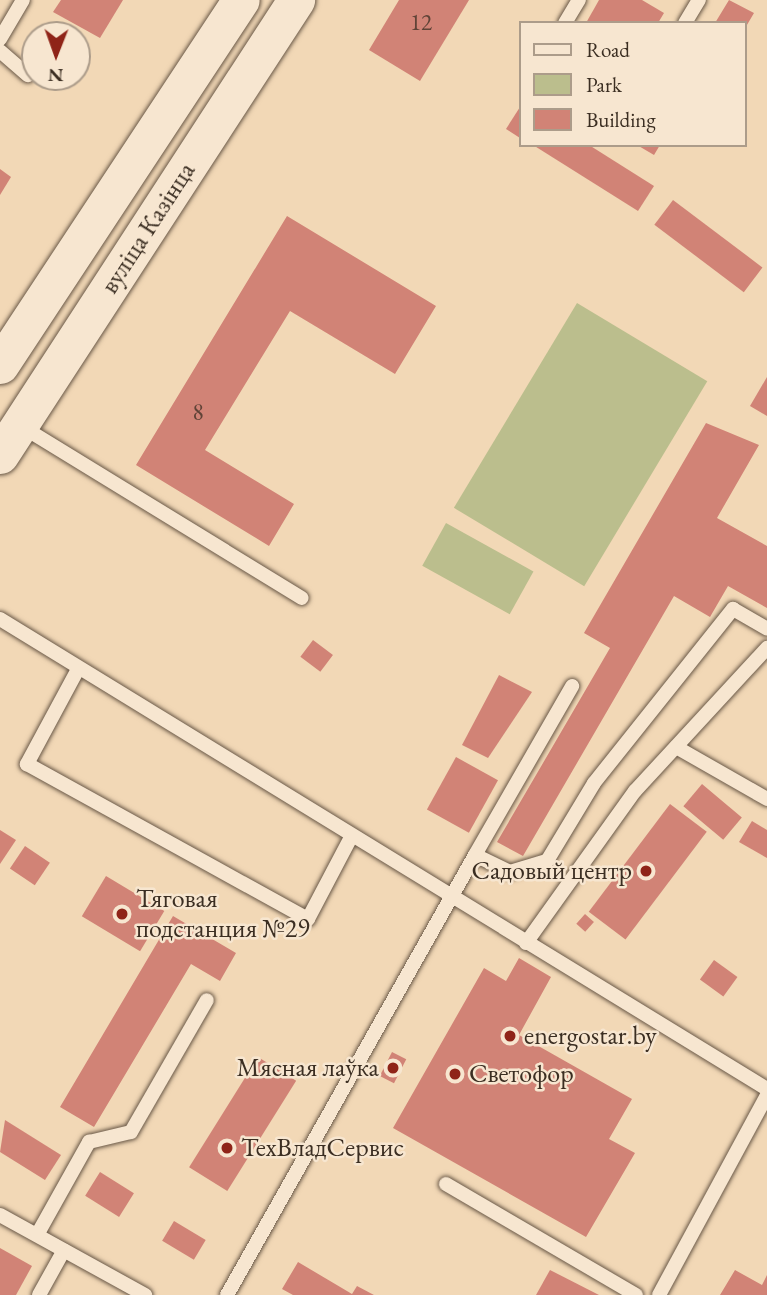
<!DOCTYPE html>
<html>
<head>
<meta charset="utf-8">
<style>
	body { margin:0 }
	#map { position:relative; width:767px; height:1295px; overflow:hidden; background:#f2d8b6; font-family:"EB Garamond",serif }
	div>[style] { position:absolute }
	.green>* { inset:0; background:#bbbe8d; transform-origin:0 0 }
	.building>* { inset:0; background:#d18376; transform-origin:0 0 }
	.roads { filter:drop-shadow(0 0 2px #695847) drop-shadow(0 0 2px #695847) }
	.lane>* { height:14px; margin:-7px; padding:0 7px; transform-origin:7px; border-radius:7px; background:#f7e6d0 }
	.secondary>* { height:37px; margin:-18.5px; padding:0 18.5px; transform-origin:18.5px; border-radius:18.5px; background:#f7e6d0 }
	.dots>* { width:19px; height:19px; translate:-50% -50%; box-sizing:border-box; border:4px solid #f7e6d0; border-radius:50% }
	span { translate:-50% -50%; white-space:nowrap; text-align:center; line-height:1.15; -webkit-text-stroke:5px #f7e6d0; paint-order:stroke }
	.number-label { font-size:23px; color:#604337 }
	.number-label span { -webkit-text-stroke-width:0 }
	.street-label { font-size:26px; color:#3b2e22 }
	.poi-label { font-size:26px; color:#3b2e22 }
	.right { translate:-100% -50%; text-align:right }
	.left { translate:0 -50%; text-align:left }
	.legend { position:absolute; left:519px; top:21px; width:228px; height:126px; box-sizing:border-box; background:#f7e6d0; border:2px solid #ac9c8a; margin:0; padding:9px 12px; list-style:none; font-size:21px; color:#3b2e22 }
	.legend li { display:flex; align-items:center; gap:14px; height:35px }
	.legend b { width:35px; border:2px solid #ac9c8a }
	.north { position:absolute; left:21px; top:21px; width:70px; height:70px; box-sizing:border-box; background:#f7e6d0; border:2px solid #ac9c8a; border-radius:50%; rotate:181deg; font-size:19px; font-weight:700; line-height:28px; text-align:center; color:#3b2e22 }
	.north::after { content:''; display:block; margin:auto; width:24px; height:32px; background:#8f2418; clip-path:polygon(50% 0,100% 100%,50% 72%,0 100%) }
</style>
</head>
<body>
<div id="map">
	<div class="green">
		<div style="left:577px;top:303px;width:152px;height:239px;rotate:31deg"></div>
		<div style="left:446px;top:523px;width:100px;height:49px;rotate:29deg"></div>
	</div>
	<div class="building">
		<div style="clip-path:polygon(61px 0,123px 0,100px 38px,53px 12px)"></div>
		<div style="clip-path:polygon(399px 0,469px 0,420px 81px,369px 50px)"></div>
		<div style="clip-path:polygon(599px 0,642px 0,664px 13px,658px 23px,586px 23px)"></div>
		<div style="clip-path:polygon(729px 0,754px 13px,744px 30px,744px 23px,715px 23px)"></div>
		<div style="clip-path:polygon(520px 107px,520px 138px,506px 129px)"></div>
		<div style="clip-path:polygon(533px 145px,589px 145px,654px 186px,638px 211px)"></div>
		<div style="clip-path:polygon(637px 145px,660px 145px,654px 155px)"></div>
		<div style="clip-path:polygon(0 169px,11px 177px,0 195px)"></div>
		<div style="left:673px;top:200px;width:112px;height:31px;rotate:37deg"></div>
		<div style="clip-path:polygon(287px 216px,436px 306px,395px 374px,290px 311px,205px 450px,294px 504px,269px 546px,136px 465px)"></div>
		<div style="clip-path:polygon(767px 377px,767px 416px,750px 406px)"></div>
		<div style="clip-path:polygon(706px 423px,759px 445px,717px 518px,767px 546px,767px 608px,728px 586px,710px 617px,674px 596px,523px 856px,497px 842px,610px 648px,584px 633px)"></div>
		<div style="left:313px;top:640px;width:25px;height:21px;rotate:37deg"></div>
		<div style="clip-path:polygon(499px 675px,532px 692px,488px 758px,462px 745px)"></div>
		<div style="left:456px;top:757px;width:48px;height:60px;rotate:29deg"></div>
		<div style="left:702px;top:784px;width:52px;height:29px;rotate:40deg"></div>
		<div style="left:670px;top:804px;width:46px;height:135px;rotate:37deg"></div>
		<div style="clip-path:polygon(752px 821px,767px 830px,767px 858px,739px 842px)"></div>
		<div style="clip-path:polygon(0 830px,16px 840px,0 864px)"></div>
		<div style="left:25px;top:846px;width:30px;height:27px;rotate:34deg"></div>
		<div style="left:106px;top:876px;width:68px;height:47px;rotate:31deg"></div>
		<div style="left:585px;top:914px;width:12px;height:13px;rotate:42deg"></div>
		<div style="clip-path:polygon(173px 916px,236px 953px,220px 981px,191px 964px,94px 1127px,60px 1107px)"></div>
		<div style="clip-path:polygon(519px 958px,551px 977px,519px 1035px,632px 1099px,609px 1139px,635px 1153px,586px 1237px,393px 1128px,484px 968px,506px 981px)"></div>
		<div style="left:714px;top:960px;width:29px;height:24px;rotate:36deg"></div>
		<div style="left:392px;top:1052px;width:16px;height:27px;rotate:27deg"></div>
		<div style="left:258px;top:1057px;width:45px;height:130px;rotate:32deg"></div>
		<div style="clip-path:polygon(5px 1120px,61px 1155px,45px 1180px,0 1152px)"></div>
		<div style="left:100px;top:1172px;width:40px;height:28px;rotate:32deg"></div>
		<div style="left:174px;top:1221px;width:37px;height:23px;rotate:31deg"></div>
		<div style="clip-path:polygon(0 1248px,32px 1266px,16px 1295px,0 1295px)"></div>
		<div style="clip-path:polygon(298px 1262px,352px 1294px,357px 1286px,374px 1295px,293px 1295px,282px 1289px)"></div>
		<div style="clip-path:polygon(550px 1270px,599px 1295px,536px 1295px)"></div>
		<div style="clip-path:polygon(735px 1270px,762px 1285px,767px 1275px,767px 1295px,720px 1295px)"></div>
	</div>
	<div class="roads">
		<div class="lane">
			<div style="left:565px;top:23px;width:27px;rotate:-59deg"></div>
			<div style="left:685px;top:23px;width:27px;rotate:-59deg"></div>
			<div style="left:0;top:39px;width:45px;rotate:-59.5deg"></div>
			<div style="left:0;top:51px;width:37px;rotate:41deg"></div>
			<div style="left:21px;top:426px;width:329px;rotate:31.5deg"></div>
			<div style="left:0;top:619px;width:900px;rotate:31.5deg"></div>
			<div style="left:77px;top:671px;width:106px;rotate:118.3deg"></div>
			<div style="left:27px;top:764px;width:321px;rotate:28.9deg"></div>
			<div style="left:308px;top:919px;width:93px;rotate:-62.3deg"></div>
			<div style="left:676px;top:747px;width:105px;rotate:29.7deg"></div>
			<div style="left:475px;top:855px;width:195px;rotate:-60.1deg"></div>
			<div style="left:526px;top:943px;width:187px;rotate:-54.4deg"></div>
			<div style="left:635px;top:791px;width:195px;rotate:-47.3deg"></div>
			<div style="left:446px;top:1184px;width:220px;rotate:30.3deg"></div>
			<div style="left:0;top:1215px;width:166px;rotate:28.9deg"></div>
			<div style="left:37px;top:1235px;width:107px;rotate:-60.8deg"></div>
			<div style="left:89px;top:1142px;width:43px;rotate:-13.4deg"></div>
			<div style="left:131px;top:1132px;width:152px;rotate:-60.1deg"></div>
			<div style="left:39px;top:1295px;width:51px;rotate:-60.9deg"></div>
			<div style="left:227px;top:1295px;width:505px;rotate:-60.59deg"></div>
			<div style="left:475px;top:855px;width:39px;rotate:26deg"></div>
			<div style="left:510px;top:872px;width:39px;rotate:-17deg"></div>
			<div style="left:547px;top:861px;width:91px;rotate:-58.9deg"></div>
			<div style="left:594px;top:783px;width:223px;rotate:-51.4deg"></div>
			<div style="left:733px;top:609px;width:39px;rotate:30deg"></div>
			<div style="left:659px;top:1295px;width:227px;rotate:-61.6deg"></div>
		</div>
		<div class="secondary">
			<div style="left:0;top:365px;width:437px;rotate:-56.6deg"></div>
			<div style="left:0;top:455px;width:543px;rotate:-56.95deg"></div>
		</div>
	</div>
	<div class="dots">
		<div style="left:646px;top:871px;background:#8f2418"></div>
		<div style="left:122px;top:914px;background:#8f2418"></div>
		<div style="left:510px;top:1036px;background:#8f2418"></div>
		<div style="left:393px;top:1068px;background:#8f2418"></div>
		<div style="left:455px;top:1074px;background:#8f2418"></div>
		<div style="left:227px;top:1148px;background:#8f2418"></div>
	</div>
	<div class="number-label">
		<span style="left:421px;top:22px">12</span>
		<span style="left:198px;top:412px">8</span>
	</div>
	<div class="street-label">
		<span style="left:148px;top:228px;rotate:-57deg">вуліца Казінца</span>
	</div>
	<div class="poi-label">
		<span class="right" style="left:632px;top:871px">Садовый центр</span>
		<span class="left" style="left:136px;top:914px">Тяговая<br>подстанция №29</span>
		<span class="left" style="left:524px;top:1036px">energostar.by</span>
		<span class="right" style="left:379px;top:1068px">Мясная лаўка</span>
		<span class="left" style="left:469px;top:1074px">Светофор</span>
		<span class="left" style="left:241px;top:1148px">ТехВладСервис</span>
	</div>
	<ul class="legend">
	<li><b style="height:9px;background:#f7e6d0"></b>Road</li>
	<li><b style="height:19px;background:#bbbe8d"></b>Park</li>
	<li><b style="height:19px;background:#d18376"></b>Building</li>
	</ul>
	<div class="north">N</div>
</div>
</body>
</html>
